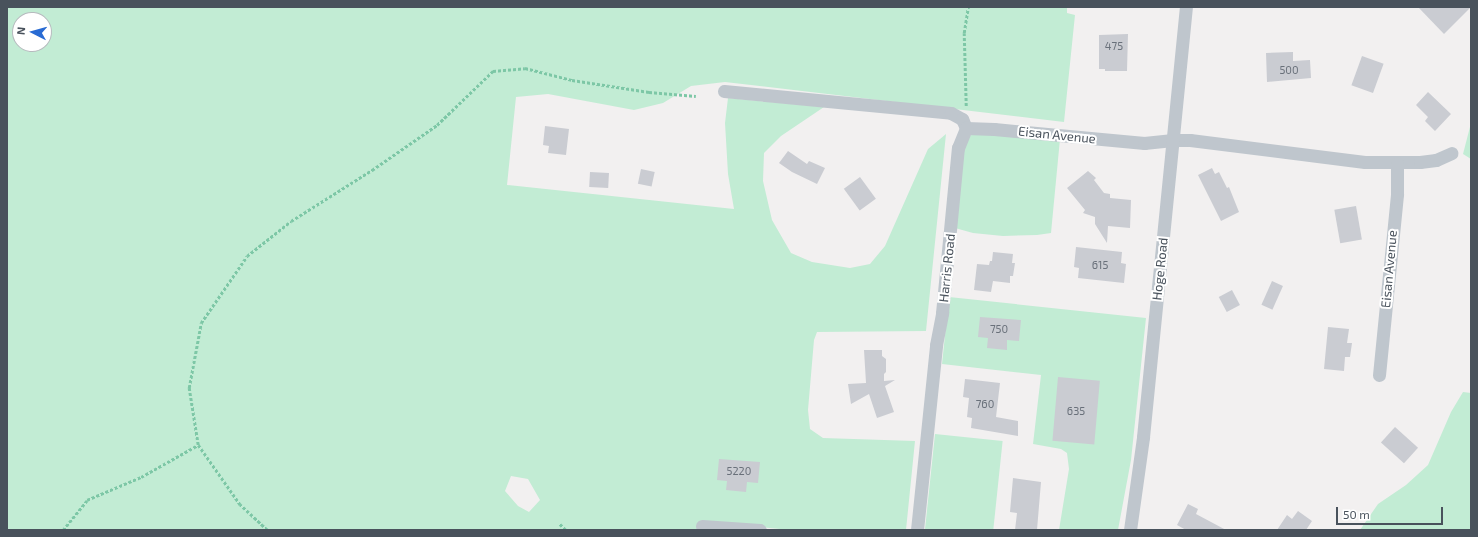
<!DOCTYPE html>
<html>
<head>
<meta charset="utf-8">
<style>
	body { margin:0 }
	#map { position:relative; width:1478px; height:537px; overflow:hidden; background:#f2f0f0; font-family:"Exo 2",sans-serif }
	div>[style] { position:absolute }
	.green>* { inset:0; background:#c2ecd4; transform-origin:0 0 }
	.building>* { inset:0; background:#caccd2; transform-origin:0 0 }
	.path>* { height:2.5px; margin-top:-1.25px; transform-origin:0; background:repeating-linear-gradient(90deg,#7dc7a6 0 3px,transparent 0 5px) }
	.street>* { height:13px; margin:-6.5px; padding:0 6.5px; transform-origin:6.5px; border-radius:6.5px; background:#bfc6cd }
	span { translate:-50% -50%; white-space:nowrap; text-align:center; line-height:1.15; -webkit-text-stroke:4px #fff; paint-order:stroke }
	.number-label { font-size:11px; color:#69707a }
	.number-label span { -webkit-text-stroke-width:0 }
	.street-label { font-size:13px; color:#49525c }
	.frame { position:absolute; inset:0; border:8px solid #49525c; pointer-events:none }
	.north { position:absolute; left:12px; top:12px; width:40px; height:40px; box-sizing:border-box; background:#fff; border:1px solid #b6babe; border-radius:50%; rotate:276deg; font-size:11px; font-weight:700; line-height:16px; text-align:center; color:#49525c }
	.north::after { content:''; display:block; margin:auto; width:14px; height:18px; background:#296bd3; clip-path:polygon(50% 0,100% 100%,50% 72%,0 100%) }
	.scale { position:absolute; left:1336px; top:507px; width:107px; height:18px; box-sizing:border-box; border:2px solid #49525c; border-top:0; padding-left:5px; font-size:12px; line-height:14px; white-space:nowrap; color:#49525c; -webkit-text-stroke:3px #fff; paint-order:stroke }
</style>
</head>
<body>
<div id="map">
	<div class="green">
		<div style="clip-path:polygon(evenodd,7px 7px,1067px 7px,1067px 13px,1075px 15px,1064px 122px,725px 82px,691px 86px,663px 103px,634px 110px,548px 94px,516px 97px,507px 185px,734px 209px,728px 174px,725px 123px,728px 98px,824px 107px,781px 136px,764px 153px,763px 181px,772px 220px,791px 253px,812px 262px,850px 268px,870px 264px,885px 246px,928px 149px,946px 134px,926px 331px,817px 332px,814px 340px,808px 410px,810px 429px,823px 438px,915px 441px,906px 530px,790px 530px,701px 521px,700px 530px,7px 530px,7px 7px,20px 20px,44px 20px,44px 44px,20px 44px,20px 20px,7px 7px,511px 476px,528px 479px,540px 500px,529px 512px,518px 506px,505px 491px,511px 476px)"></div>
		<div style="clip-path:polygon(1471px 123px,1471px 159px,1463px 154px)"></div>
		<div style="clip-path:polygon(977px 132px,1060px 139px,1051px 233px,1037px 235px,1003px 236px,973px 233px,955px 228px,963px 147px,966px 138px)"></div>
		<div style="clip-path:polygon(949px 297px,1146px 318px,1131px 460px,1118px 530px,1059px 530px,1069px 469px,1067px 453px,1061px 449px,1033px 444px,1041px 375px,942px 364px)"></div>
		<div style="clip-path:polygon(1463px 392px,1471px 393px,1471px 530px,1360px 530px,1378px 504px,1406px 485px,1428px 465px,1451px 412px)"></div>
		<div style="left:935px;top:434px;width:68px;height:96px;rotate:6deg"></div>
	</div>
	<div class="building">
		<div style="clip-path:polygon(1418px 7px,1471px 7px,1444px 34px)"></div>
		<div style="clip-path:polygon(1128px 34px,1127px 71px,1105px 71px,1105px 69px,1099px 69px,1099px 35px)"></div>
		<div style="clip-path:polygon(1293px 52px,1293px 61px,1310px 60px,1311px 78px,1267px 82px,1266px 53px)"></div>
		<div style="left:1362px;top:56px;width:23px;height:31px;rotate:20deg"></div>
		<div style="clip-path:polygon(1428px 92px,1451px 114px,1435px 131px,1425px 121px,1428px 117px,1416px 105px)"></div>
		<div style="clip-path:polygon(545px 126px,569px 129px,566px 155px,548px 153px,549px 146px,543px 145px)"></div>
		<div style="clip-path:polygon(788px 151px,807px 164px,809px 161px,825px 168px,817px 184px,792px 172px,779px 163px)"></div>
		<div style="clip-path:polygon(1212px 168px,1215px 174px,1219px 172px,1227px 188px,1229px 187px,1239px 212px,1221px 221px,1198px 175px)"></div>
		<div style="left:641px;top:169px;width:14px;height:15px;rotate:12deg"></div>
		<div style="clip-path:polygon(1088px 171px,1096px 178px,1094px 180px,1104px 193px,1110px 194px,1110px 198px,1131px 200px,1130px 228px,1108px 226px,1107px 243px,1095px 224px,1095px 217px,1083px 213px,1085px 210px,1067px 188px)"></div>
		<div style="left:590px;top:172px;width:19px;height:15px;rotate:3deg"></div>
		<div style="left:860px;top:177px;width:27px;height:20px;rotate:54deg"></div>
		<div style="left:1356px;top:206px;width:34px;height:22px;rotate:80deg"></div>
		<div style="clip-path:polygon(1076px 247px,1122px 252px,1121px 263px,1126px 264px,1124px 283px,1078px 278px,1079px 268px,1074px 267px)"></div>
		<div style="clip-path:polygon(993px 252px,1013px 254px,1012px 263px,1015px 263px,1013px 276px,1010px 276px,1010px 283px,993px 281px,991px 292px,974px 290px,977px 264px,989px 265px,990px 261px,992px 261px)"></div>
		<div style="left:1272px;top:281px;width:12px;height:26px;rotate:24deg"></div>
		<div style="left:1232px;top:290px;width:17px;height:15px;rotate:62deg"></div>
		<div style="clip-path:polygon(980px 317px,1021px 320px,1019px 341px,1007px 340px,1007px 350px,987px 348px,988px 338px,978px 337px)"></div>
		<div style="clip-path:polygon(1328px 327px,1349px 329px,1347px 343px,1352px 343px,1350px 357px,1345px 357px,1344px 371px,1324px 369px)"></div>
		<div style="clip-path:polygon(864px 350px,882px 350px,882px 356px,886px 359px,886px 372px,884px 374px,884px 381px,895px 380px,885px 386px,894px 412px,877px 418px,869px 394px,851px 404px,848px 384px,866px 383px)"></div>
		<div style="left:1058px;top:377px;width:42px;height:64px;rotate:5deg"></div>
		<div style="clip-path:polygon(965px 379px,1000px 383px,996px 417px,1018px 421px,1018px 436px,971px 428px,972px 418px,967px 417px,969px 398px,963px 397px)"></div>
		<div style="left:1395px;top:427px;width:31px;height:21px;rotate:42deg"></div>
		<div style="clip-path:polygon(719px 459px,760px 462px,758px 483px,747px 482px,746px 492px,726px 490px,727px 481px,717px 480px)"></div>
		<div style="clip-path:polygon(1013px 478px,1041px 482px,1037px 530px,1015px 530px,1017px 513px,1010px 512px)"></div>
		<div style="clip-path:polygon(1188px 504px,1198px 509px,1196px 514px,1226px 530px,1186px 530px,1177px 525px)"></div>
		<div style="clip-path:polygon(1298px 511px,1312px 521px,1306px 530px,1277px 530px,1287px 515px,1292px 519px)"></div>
	</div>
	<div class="path">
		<div style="left:966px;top:106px;width:73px;rotate:-91.6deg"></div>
		<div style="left:964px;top:33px;width:26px;rotate:-81deg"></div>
		<div style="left:560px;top:524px;width:8px;rotate:45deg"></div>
		<div style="left:63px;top:530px;width:38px;rotate:-51deg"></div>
		<div style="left:87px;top:500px;width:59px;rotate:-23.1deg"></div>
		<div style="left:141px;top:477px;width:65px;rotate:-29.3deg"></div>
		<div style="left:267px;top:530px;width:37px;rotate:-137deg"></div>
		<div style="left:240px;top:505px;width:73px;rotate:-125deg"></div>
		<div style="left:198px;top:445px;width:58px;rotate:-99deg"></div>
		<div style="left:189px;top:388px;width:66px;rotate:-79.5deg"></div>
		<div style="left:201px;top:323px;width:81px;rotate:-55.5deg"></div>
		<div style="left:247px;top:256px;width:56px;rotate:-38.5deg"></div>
		<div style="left:291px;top:221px;width:96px;rotate:-32.2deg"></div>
		<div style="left:372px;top:170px;width:79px;rotate:-34.7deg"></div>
		<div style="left:437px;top:125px;width:78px;rotate:-44deg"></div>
		<div style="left:493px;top:71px;width:32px;rotate:-5deg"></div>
		<div style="left:525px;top:68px;width:49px;rotate:14.3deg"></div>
		<div style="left:572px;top:80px;width:78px;rotate:8.9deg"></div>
		<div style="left:649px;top:92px;width:47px;rotate:4.9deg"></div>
	</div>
	<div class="street">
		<div style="left:724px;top:91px;width:228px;rotate:5.5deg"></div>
		<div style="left:951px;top:113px;width:13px;rotate:29deg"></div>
		<div style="left:962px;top:119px;width:10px;rotate:66deg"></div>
		<div style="left:966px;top:128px;width:28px;rotate:2deg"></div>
		<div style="left:994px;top:129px;width:151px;rotate:5.3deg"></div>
		<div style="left:1144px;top:143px;width:29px;rotate:-6deg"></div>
		<div style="left:1173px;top:140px;width:17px"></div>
		<div style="left:1190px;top:140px;width:176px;rotate:7.2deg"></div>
		<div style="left:1365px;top:162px;width:55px"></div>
		<div style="left:1420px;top:162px;width:16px;rotate:-7deg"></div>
		<div style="left:1436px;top:160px;width:17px;rotate:-24deg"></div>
		<div style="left:1379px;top:375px;width:182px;rotate:-84.3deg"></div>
		<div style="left:1397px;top:194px;width:31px;rotate:-90deg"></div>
		<div style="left:702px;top:526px;width:58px;rotate:3.9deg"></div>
		<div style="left:917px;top:530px;width:186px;rotate:-84.1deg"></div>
		<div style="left:936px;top:345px;width:33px;rotate:-79deg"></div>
		<div style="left:942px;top:313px;width:166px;rotate:-84.5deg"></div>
		<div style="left:958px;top:148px;width:22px;rotate:-68deg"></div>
		<div style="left:1130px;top:530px;width:94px;rotate:-82deg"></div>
		<div style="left:1143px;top:437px;width:432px;rotate:-84.3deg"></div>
	</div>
	<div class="number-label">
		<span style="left:1114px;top:46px">475</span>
		<span style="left:1289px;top:70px">500</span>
		<span style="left:1100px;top:265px">615</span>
		<span style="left:999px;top:329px">750</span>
		<span style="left:985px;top:404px">760</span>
		<span style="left:1076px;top:411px">635</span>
		<span style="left:739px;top:471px">5220</span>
	</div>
	<div class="street-label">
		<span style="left:1057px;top:135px;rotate:6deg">Eisan Avenue</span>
		<span style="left:947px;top:268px;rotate:-84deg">Harris Road</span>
		<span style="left:1160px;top:269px;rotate:-84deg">Hoge Road</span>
		<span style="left:1389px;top:269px;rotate:-85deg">Eisan Avenue</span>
	</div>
	<div class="frame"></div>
	<div class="north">N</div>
	<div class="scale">50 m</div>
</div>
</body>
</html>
